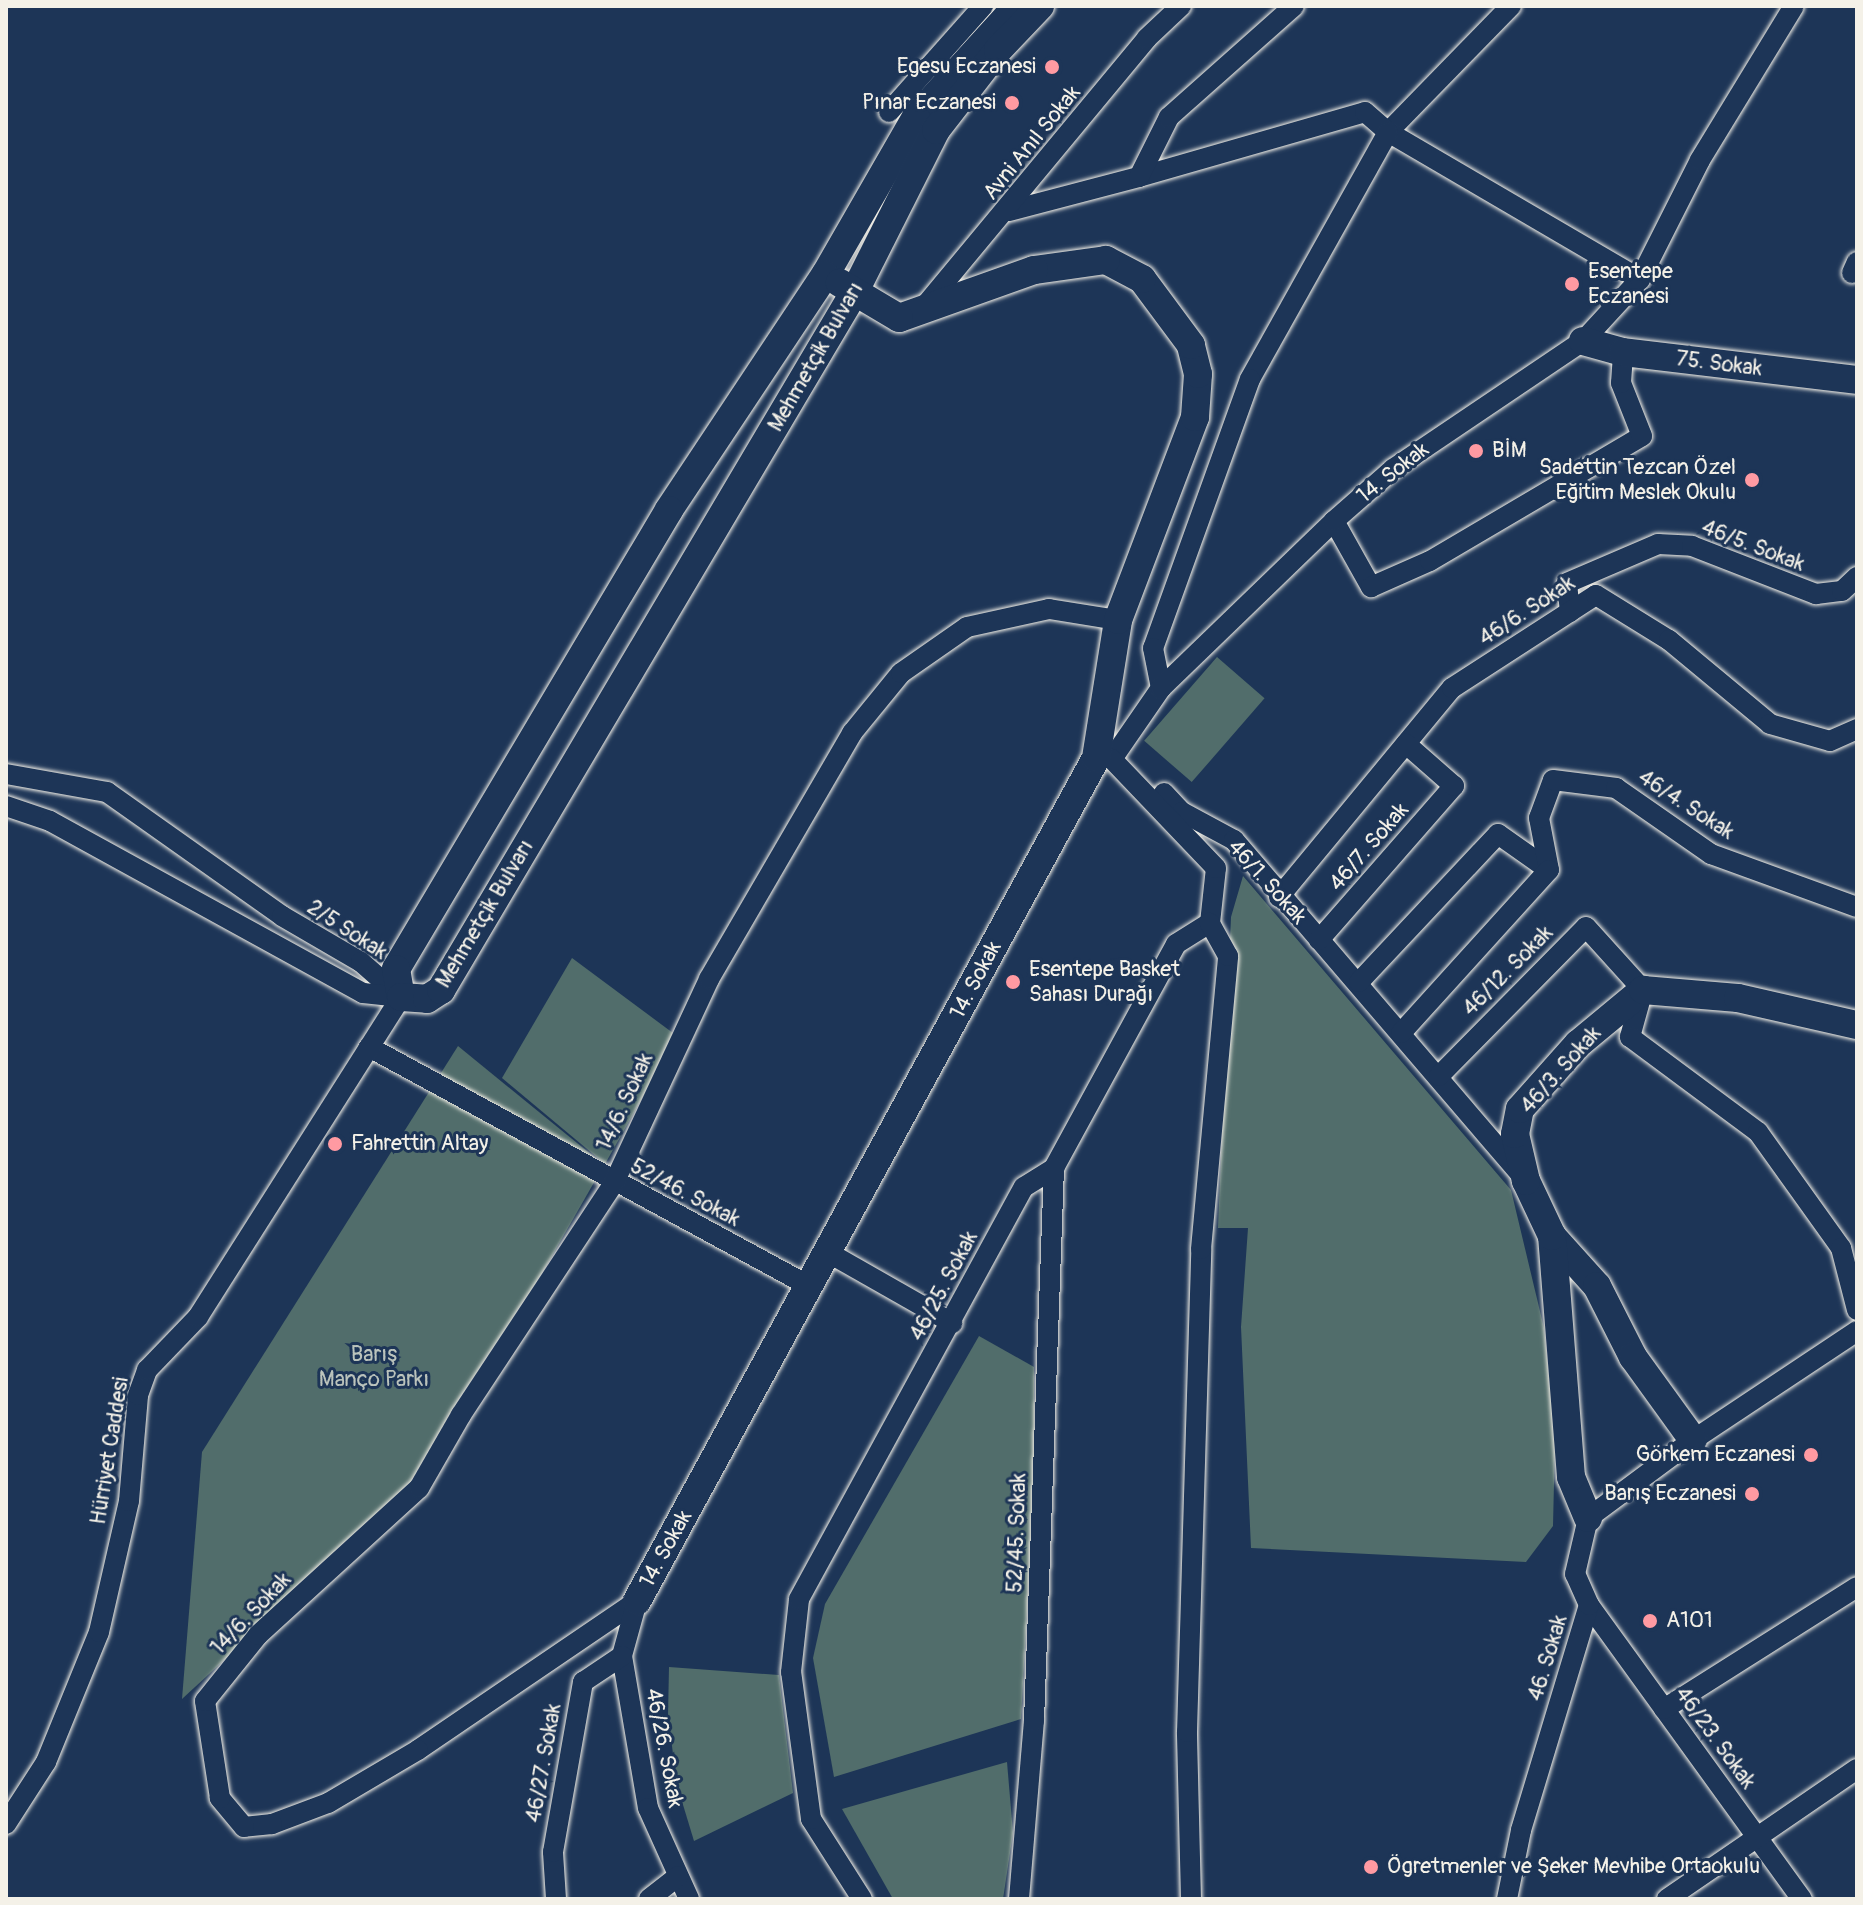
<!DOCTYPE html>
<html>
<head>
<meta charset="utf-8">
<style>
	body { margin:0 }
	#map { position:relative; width:1863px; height:1905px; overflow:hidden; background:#1d3557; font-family:Pangolin,sans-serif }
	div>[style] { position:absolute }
	.green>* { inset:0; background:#516d6b; transform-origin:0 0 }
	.roads { filter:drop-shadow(0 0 2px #f4f1e8) drop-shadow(0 0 2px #f4f1e8) }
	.street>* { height:20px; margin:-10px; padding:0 10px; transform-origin:10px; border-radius:10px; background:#1d3557 }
	.secondary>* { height:28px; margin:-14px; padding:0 14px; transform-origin:14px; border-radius:14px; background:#1d3557 }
	.dots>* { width:22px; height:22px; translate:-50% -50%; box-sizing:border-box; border:4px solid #1d3557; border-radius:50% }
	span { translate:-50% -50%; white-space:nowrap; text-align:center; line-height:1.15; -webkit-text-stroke:6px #1d3557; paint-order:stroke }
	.poi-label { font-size:22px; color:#f4f1e8 }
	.right { translate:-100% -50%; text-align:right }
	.left { translate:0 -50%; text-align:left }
	.street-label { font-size:22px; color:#f4f1e8 }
	.park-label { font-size:22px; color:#bbc3bc }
	.frame { position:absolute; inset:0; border:8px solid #f4f1e8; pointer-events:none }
</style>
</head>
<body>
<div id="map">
	<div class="green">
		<div style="left:1217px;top:657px;width:63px;height:111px;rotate:41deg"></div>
		<div style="clip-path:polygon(1243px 876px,1511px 1190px,1544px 1328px,1555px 1440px,1553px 1526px,1526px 1562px,1251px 1548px,1241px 1327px,1248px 1228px,1218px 1228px,1231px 917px)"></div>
		<div style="clip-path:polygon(572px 958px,677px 1036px,605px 1164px,502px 1078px)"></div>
		<div style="clip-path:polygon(458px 1046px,604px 1165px,461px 1415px,415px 1484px,182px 1699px,202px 1452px)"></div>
		<div style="clip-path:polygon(979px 1336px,1034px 1367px,1034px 1483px,1021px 1719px,834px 1777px,813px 1658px,825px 1604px)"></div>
		<div style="clip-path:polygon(669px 1667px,779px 1675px,793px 1793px,694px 1841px,677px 1785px,668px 1715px)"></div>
		<div style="clip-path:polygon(1007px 1762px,1013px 1833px,1003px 1899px,893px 1899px,842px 1809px)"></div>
	</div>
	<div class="roads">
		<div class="street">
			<div style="left:1511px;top:6px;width:176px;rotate:134.3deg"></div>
			<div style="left:1388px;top:132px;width:292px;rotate:30.3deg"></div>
			<div style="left:889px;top:112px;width:142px;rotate:-48.4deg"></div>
			<div style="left:1139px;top:177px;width:235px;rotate:-16deg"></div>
			<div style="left:1365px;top:112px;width:30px;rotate:41deg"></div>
			<div style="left:1388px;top:132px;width:283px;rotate:119.2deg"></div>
			<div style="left:1250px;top:379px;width:286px;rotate:109.8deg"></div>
			<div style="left:1153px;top:648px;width:41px;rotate:78.7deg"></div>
			<div style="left:1009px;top:211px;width:134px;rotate:-14.7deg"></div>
			<div style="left:1139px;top:177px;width:67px;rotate:-63.4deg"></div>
			<div style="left:1169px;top:117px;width:167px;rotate:-41.6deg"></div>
			<div style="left:1852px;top:273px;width:12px;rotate:-66deg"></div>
			<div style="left:924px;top:307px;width:349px;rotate:-50.3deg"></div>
			<div style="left:1147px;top:38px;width:47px;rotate:-43.3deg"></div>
			<div style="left:1334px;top:521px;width:76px;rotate:60.7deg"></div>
			<div style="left:1371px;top:587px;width:64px;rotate:-23.8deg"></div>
			<div style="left:1430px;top:561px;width:246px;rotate:-30.5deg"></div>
			<div style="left:1642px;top:436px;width:57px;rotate:-111.6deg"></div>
			<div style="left:1621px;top:383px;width:31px;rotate:-86deg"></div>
			<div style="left:1570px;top:612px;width:29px;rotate:-96deg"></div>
			<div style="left:1567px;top:583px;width:99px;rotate:-23.2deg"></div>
			<div style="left:1658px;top:544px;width:34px;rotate:3deg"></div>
			<div style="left:1692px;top:546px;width:133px;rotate:21.2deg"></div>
			<div style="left:1816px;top:594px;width:26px;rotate:-7deg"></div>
			<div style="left:1842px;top:591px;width:21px;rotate:-43deg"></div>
			<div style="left:1112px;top:759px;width:86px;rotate:-55.4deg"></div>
			<div style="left:1161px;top:688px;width:240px;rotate:-44deg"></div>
			<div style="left:1334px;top:521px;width:79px;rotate:-41.4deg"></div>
			<div style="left:1393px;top:469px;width:229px;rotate:-34deg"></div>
			<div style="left:1583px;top:341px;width:84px;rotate:-47.4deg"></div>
			<div style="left:1640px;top:279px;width:133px;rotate:-63.2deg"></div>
			<div style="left:1700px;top:160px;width:180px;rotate:-58.6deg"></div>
			<div style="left:6px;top:774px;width:103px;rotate:10.1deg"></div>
			<div style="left:107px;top:792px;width:214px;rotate:35.3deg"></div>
			<div style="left:282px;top:916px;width:91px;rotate:30.2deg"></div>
			<div style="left:361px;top:962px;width:53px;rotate:41.2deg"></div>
			<div style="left:1164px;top:793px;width:26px;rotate:47deg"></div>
			<div style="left:1182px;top:812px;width:59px;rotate:28.3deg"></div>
			<div style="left:1234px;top:840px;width:443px;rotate:49.4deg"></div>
			<div style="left:6px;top:806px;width:46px;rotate:18.8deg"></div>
			<div style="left:50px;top:821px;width:357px;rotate:28.8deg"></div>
			<div style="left:363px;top:993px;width:38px;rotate:6deg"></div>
			<div style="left:1279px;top:897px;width:271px;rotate:-50.4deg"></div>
			<div style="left:1452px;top:688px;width:171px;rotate:-32.9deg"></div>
			<div style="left:1596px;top:595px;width:86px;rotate:31.7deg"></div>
			<div style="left:1669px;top:640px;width:131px;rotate:39.7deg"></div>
			<div style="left:1770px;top:724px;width:62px;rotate:15.8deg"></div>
			<div style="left:1830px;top:741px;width:30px;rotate:-24deg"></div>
			<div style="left:1319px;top:940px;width:205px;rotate:-48.8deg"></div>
			<div style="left:1454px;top:786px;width:64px;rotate:-138.8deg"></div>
			<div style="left:1359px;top:982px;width:203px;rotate:-46.8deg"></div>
			<div style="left:1498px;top:834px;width:62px;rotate:35.2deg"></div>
			<div style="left:1549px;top:870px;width:53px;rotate:-100.9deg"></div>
			<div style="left:1539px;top:818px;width:40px;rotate:-69.8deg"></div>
			<div style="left:1553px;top:780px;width:64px;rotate:7.2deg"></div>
			<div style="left:1616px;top:788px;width:116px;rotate:34.8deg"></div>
			<div style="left:1711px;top:854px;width:155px;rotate:20deg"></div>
			<div style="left:1401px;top:1033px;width:220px;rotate:-47.8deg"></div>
			<div style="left:369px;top:1047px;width:503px;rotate:28.5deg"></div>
			<div style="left:1439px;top:1076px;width:209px;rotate:-45.4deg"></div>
			<div style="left:1586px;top:927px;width:85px;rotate:47.9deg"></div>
			<div style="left:1643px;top:990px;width:49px;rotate:105.5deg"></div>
			<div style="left:1630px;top:1037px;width:159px;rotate:36.6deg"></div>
			<div style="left:1758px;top:1132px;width:143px;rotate:54.4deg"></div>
			<div style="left:1841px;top:1248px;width:64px;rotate:75.5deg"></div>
			<div style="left:829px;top:1253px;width:142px;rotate:29.6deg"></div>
			<div style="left:637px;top:1601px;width:265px;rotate:145.8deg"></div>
			<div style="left:418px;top:1750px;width:104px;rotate:149.5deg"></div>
			<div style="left:328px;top:1803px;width:60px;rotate:159.4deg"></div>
			<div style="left:272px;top:1824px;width:28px;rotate:174deg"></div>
			<div style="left:244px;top:1827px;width:38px;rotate:-130deg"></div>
			<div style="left:220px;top:1798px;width:98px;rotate:-98.8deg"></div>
			<div style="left:205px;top:1701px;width:85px;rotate:-51.2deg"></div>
			<div style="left:258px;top:1635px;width:218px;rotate:-42.4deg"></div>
			<div style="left:419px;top:1488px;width:84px;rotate:-60.1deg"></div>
			<div style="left:461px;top:1415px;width:278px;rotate:-56.6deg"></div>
			<div style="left:614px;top:1183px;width:225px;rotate:-65deg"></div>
			<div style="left:709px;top:979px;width:285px;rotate:-59.8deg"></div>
			<div style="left:852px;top:733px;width:77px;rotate:-50.8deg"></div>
			<div style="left:901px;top:673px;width:80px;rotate:-34.9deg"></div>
			<div style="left:967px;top:627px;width:84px;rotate:-12.4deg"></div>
			<div style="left:1049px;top:609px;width:70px;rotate:9.1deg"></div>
			<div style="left:637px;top:1601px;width:57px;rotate:105.3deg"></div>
			<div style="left:622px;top:1656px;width:154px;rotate:80.3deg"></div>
			<div style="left:648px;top:1808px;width:100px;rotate:65.7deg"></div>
			<div style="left:1589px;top:1605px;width:363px;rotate:54.1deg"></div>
			<div style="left:1664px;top:1709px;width:228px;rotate:-32.3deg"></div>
			<div style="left:6px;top:1824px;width:74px;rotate:-57.2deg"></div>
			<div style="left:46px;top:1762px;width:140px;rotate:-67.8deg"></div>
			<div style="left:99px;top:1632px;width:134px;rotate:-77.1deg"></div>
			<div style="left:129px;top:1501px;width:106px;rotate:-85.1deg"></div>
			<div style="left:138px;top:1395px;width:27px;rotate:-70deg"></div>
			<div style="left:147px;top:1370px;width:74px;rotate:-46.1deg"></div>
			<div style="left:198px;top:1317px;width:379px;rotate:-57.6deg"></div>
			<div style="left:556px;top:1899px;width:47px;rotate:-93.7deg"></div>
			<div style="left:553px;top:1852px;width:173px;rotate:-80deg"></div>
			<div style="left:583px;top:1682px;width:47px;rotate:-33.7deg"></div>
			<div style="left:649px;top:1899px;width:37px;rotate:-38deg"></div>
			<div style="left:862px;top:1899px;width:95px;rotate:-122.5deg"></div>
			<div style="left:811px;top:1819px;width:148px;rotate:-97.7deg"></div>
			<div style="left:791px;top:1672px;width:73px;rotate:-83.7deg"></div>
			<div style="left:799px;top:1599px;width:469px;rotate:-61.4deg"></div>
			<div style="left:1024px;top:1187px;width:36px;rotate:-32deg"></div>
			<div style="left:1054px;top:1168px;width:255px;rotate:-61.4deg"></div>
			<div style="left:1176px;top:944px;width:40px;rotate:-32deg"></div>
			<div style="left:1210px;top:923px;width:55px;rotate:-83.8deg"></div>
			<div style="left:1216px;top:868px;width:151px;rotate:-133.7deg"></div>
			<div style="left:1019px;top:1899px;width:179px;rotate:-85.2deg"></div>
			<div style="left:1034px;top:1721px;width:553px;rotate:-87.93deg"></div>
			<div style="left:1191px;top:1899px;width:167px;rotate:-91.4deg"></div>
			<div style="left:1187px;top:1732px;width:483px;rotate:-88.3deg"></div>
			<div style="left:1201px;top:1249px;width:294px;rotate:-84.7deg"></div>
			<div style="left:1228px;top:956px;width:38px;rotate:-119deg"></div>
			<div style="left:1507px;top:1899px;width:70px;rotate:-78.5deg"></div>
			<div style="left:1521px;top:1830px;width:235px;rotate:-73.2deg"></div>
			<div style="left:1589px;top:1605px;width:34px;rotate:-114deg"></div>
			<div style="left:1575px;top:1574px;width:57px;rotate:-76.9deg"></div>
			<div style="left:1588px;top:1518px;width:131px;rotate:-36.6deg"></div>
			<div style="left:1693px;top:1440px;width:197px;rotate:-33.6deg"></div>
			<div style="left:1667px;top:1899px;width:230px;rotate:-34.4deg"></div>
		</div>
		<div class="secondary">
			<div style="left:1017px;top:6px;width:150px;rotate:132.3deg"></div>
			<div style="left:916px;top:117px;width:182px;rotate:119.9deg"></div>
			<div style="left:825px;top:275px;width:282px;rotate:123.6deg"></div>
			<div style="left:669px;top:510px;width:534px;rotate:120.74deg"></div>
			<div style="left:396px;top:969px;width:28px;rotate:80deg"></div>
			<div style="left:401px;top:997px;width:26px;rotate:4deg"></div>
			<div style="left:427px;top:999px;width:17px;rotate:-33deg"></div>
			<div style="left:441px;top:990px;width:812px;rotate:-59.36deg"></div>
			<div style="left:855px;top:291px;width:180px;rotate:-63.3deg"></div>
			<div style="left:936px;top:130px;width:101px;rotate:-52.2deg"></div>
			<div style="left:998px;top:50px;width:61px;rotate:-46.3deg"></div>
			<div style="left:1583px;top:341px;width:41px;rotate:15.4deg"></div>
			<div style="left:1623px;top:352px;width:236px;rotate:6.8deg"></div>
			<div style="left:1552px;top:1236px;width:67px;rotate:48deg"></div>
			<div style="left:1597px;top:1286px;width:80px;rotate:63.1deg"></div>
			<div style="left:1633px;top:1357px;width:102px;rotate:54.1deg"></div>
			<div style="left:1588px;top:1518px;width:44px;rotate:-112.5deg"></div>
			<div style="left:1571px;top:1477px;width:242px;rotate:-94.5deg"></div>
			<div style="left:1552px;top:1236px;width:61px;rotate:-115.3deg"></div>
			<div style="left:1526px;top:1181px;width:48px;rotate:-103.2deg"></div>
			<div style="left:1515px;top:1134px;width:25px;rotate:-79deg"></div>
			<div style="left:1520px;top:1109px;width:87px;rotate:-48.3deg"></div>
			<div style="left:1578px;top:1044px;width:85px;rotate:-39.7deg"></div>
			<div style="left:1643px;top:990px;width:95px;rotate:4.8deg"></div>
			<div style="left:1738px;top:998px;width:122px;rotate:12.8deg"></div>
			<div style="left:637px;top:1601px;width:960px;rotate:-61.43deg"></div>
			<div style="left:1096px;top:758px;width:140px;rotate:-80.9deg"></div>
			<div style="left:1118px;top:620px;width:217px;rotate:-69.2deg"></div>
			<div style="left:1195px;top:417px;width:43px;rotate:-86deg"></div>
			<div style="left:1198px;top:374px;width:30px;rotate:-104deg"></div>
			<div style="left:1191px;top:345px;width:82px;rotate:-126.6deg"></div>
			<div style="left:1142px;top:279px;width:41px;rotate:-152.2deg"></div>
			<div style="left:1106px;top:260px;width:73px;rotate:172.1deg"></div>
			<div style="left:1034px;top:270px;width:143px;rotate:160.4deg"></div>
			<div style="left:899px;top:318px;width:69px;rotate:-149.3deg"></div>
		</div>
	</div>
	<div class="dots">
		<div style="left:1052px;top:67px;background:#ff9aa2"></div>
		<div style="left:1012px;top:103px;background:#ff9aa2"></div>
		<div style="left:1572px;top:284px;background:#ff9aa2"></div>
		<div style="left:1476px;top:451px;background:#ff9aa2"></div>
		<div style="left:1752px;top:480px;background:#ff9aa2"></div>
		<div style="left:1013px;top:982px;background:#ff9aa2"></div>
		<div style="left:335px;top:1144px;background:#ff9aa2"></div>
		<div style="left:1811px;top:1455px;background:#ff9aa2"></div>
		<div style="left:1752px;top:1494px;background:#ff9aa2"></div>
		<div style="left:1650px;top:1621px;background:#ff9aa2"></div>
		<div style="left:1371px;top:1867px;background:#ff9aa2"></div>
	</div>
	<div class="poi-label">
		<span class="right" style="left:1036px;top:67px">Egesu Eczanesi</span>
		<span class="right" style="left:996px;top:103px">Pınar Eczanesi</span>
		<span class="left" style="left:1588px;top:284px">Esentepe<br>Eczanesi</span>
		<span class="left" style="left:1492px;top:451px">BİM</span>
		<span class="right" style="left:1736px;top:480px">Sadettin Tezcan Özel<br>Eğitim Meslek Okulu</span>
		<span class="left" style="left:1029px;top:982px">Esentepe Basket<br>Sahası Durağı</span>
		<span class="left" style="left:351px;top:1144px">Fahrettin Altay</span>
		<span class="right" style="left:1795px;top:1455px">Görkem Eczanesi</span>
		<span class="right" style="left:1736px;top:1494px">Barış Eczanesi</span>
		<span class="left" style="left:1666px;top:1621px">A101</span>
		<span class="left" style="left:1387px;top:1867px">Ögretmenler ve Şeker Mevhibe Ortaokulu</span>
	</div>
	<div class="street-label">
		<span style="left:1032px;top:143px;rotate:-51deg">Avni Anıl Sokak</span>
		<span style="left:816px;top:357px;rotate:-60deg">Mehmetçik Bulvarı</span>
		<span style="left:1719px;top:364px;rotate:7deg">75. Sokak</span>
		<span style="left:1393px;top:473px;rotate:-38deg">14. Sokak</span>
		<span style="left:1753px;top:546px;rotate:21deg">46/5. Sokak</span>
		<span style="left:1527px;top:611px;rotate:-33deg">46/6. Sokak</span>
		<span style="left:1686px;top:805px;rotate:33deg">46/4. Sokak</span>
		<span style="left:1369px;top:847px;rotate:-49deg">46/7. Sokak</span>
		<span style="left:1267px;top:882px;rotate:48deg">46/1. Sokak</span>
		<span style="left:485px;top:914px;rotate:-59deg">Mehmetçik Bulvarı</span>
		<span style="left:347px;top:930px;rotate:33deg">2/5 Sokak</span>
		<span style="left:1508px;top:971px;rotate:-45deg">46/12. Sokak</span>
		<span style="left:976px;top:980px;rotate:-62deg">14. Sokak</span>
		<span style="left:1561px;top:1070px;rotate:-48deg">46/3. Sokak</span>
		<span style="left:625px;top:1102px;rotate:-65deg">14/6. Sokak</span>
		<span style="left:685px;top:1193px;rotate:28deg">52/46. Sokak</span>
		<span style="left:944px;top:1286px;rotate:-62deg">46/25. Sokak</span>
		<span style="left:110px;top:1451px;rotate:-81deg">Hürriyet Caddesi</span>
		<span style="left:1017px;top:1533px;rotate:-88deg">52/45. Sokak</span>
		<span style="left:666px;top:1549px;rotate:-61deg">14. Sokak</span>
		<span style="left:251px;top:1614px;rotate:-46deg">14/6. Sokak</span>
		<span style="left:1548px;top:1658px;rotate:-73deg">46. Sokak</span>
		<span style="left:1715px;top:1738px;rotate:54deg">46/23. Sokak</span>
		<span style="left:664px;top:1748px;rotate:79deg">46/26. Sokak</span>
		<span style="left:544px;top:1763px;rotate:-80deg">46/27. Sokak</span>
	</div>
	<div class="park-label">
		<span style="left:374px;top:1367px">Barış<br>Manço Parkı</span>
	</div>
	<div class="frame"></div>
</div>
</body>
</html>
